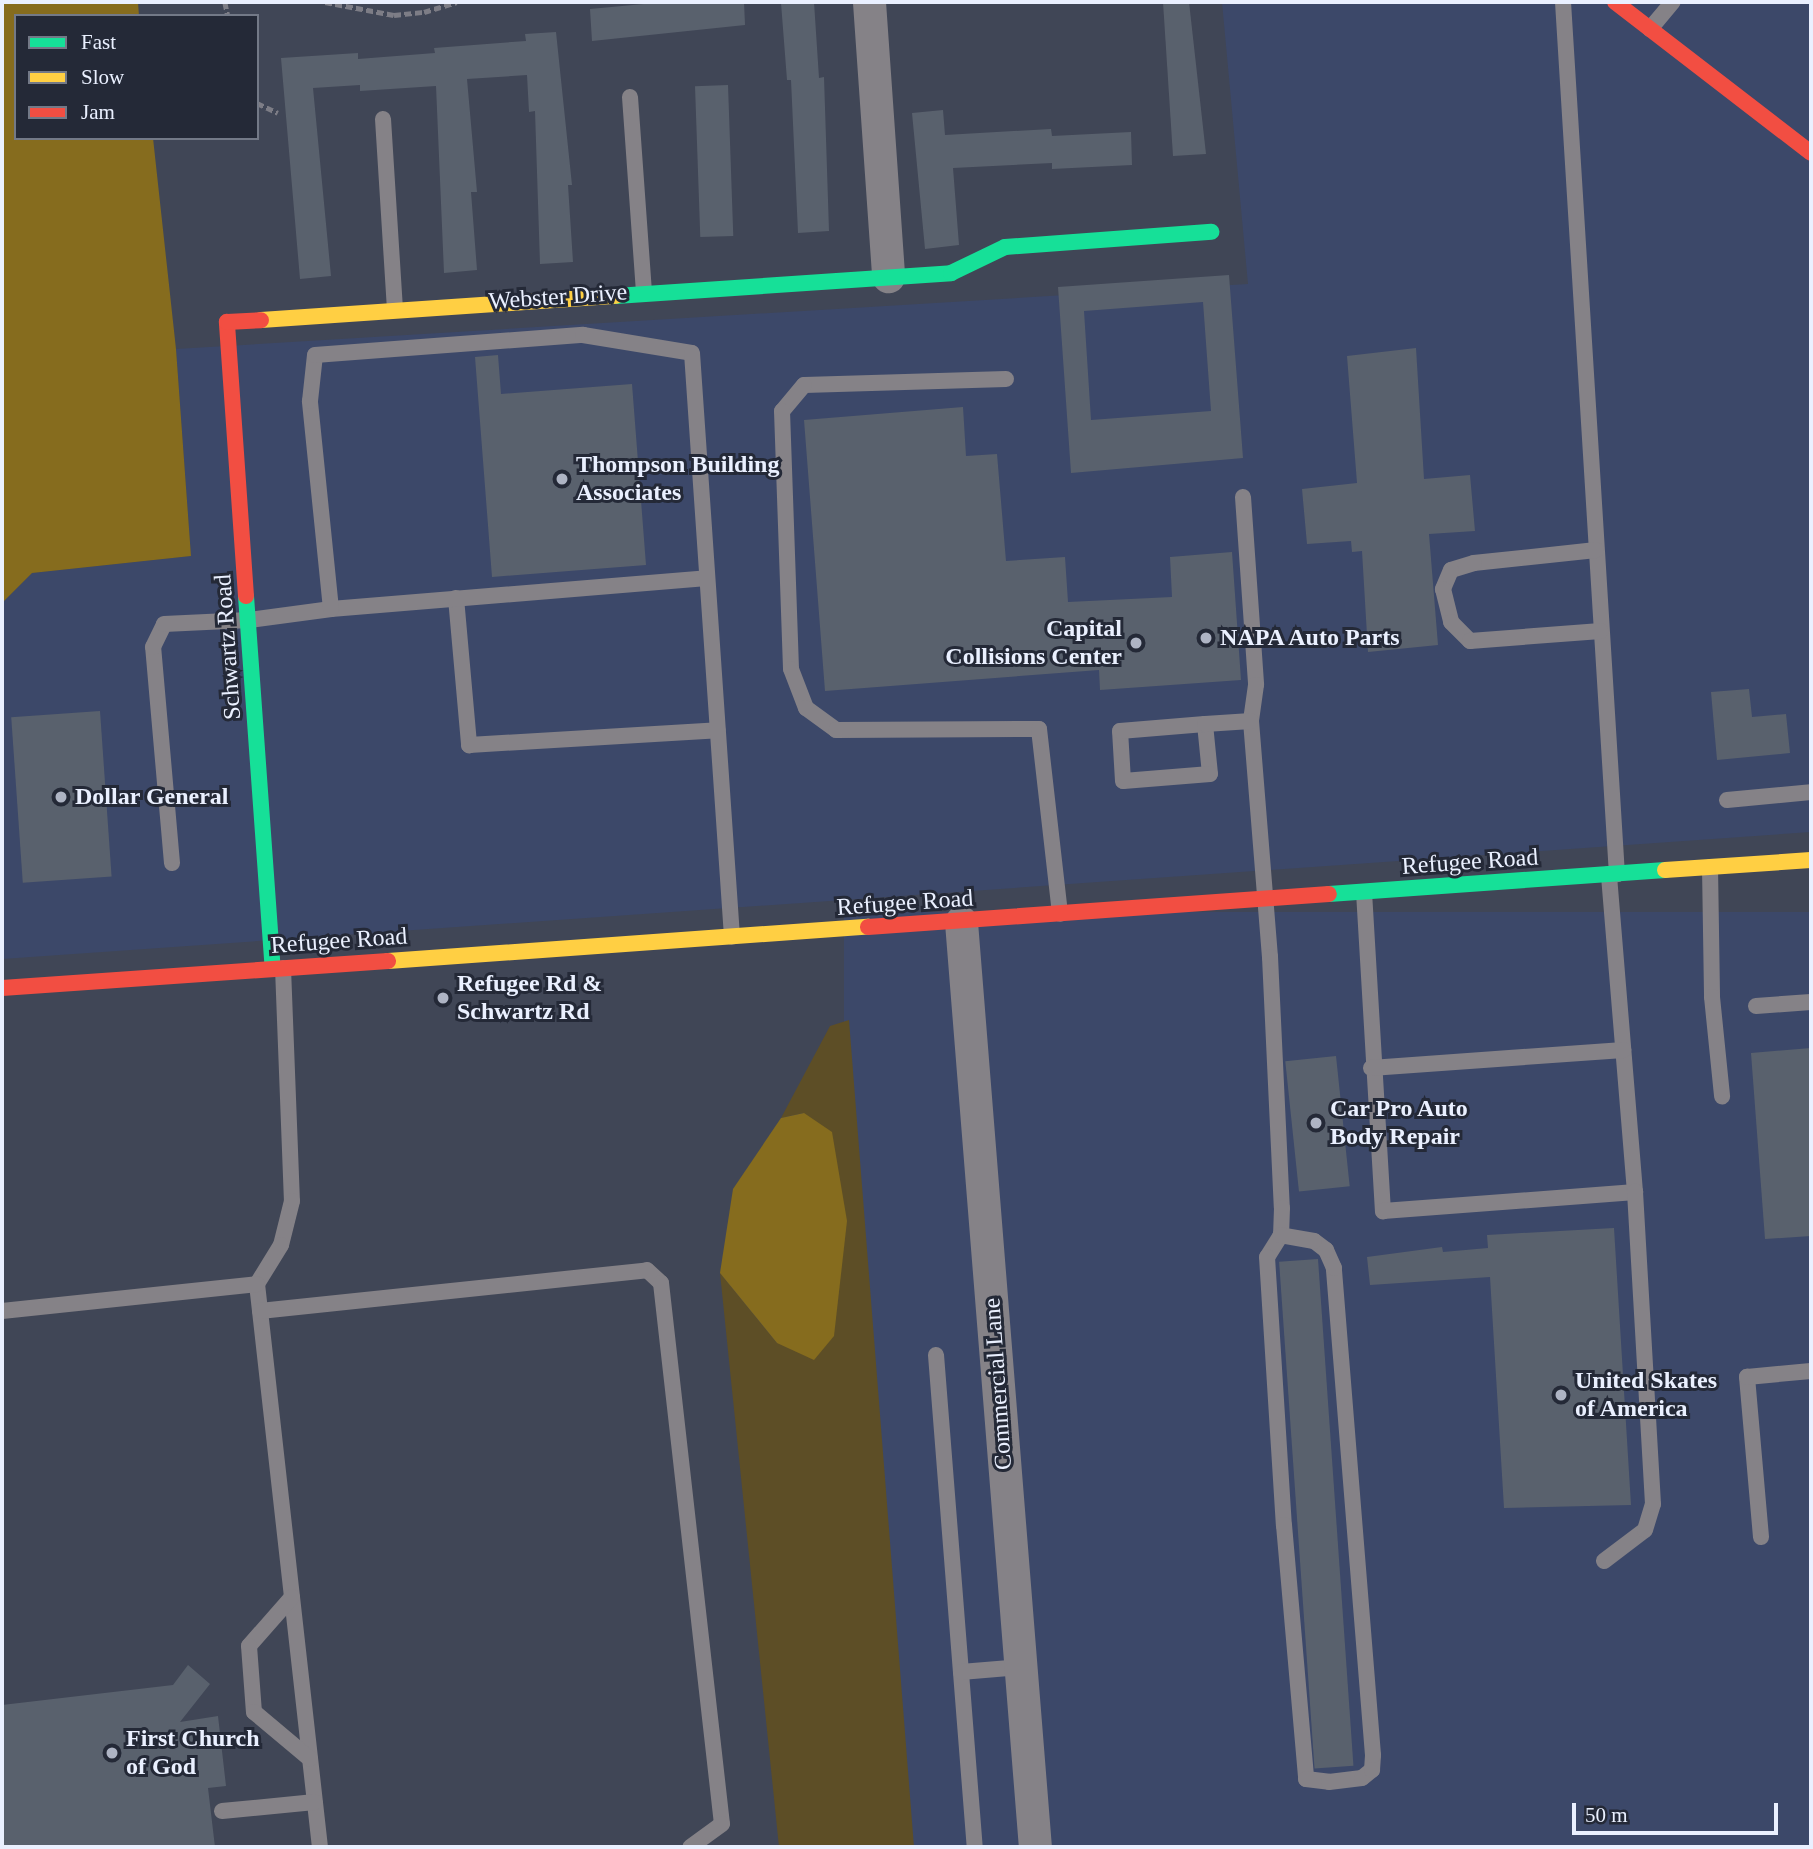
<!DOCTYPE html>
<html>
<head>
<meta charset="utf-8">
<style>
	body { margin:0 }
	#map { position:relative; width:1813px; height:1849px; overflow:hidden; background:#404656; font-family:Georgia,serif }
	div>[style] { position:absolute }
	.built>* { inset:0; background:#3c4869; transform-origin:0 0 }
	.green>* { inset:0; background:#5d4e26 }
	.forest>* { inset:0; background:#866c1e }
	.building>* { inset:0; background:#59616d; transform-origin:0 0 }
	.path>* { height:4.5px; margin-top:-2.25px; transform-origin:0; background:repeating-linear-gradient(90deg,#7d7d86 0 7px,transparent 0 10.5px) }
	.lane>* { height:16px; margin:-8px; padding:0 8px; transform-origin:8px; border-radius:8px; background:#858287 }
	.street>* { height:33px; margin:-16.5px; padding:0 16.5px; transform-origin:16.5px; border-radius:16.5px; background:#858287 }
	.fast>* { height:16px; margin:-8px; padding:0 8px; transform-origin:8px; border-radius:8px; background:#16e098 }
	.slow>* { height:16px; margin:-8px; padding:0 8px; transform-origin:8px; border-radius:8px; background:#ffcf43 }
	.jam>* { height:16px; margin:-8px; padding:0 8px; transform-origin:8px; border-radius:8px; background:#f24e42 }
	.dots>* { width:19px; height:19px; translate:-50% -50%; box-sizing:border-box; border:4px solid #242937; border-radius:50% }
	span { translate:-50% -50%; white-space:nowrap; text-align:center; line-height:1.15; -webkit-text-stroke:6px #242937; paint-order:stroke }
	.street-label { font-size:24px; color:#eaf0ff }
	.poi-label { font-size:24px; color:#eaf0ff; font-weight:700 }
	.left { translate:0 -50%; text-align:left }
	.right { translate:-100% -50%; text-align:right }
	.frame { position:absolute; inset:0; border:4px solid #eaf0ff; pointer-events:none }
	.legend { position:absolute; left:14px; top:14px; width:245px; height:126px; box-sizing:border-box; background:#242937; border:2px solid #737987; margin:0; padding:9px 12px; list-style:none; font-size:21px; color:#eaf0ff }
	.legend li { display:flex; align-items:center; gap:14px; height:35px }
	.legend b { width:35px; border:2px solid #737987 }
	.scale { position:absolute; left:1572px; top:1803px; width:206px; height:32px; box-sizing:border-box; border:4px solid #eaf0ff; border-top:0; padding-left:9px; font-size:21px; line-height:24px; white-space:nowrap; color:#eaf0ff; -webkit-text-stroke:5px #242937; paint-order:stroke }
</style>
</head>
<body>
<div id="map">
	<div class="built">
		<div style="clip-path:polygon(1222px 2px,1811px 2px,1811px 832px,2px 959px,2px 603px,32px 573px,191px 556px,176px 349px,1248px 284px)"></div>
		<div style="left:1811px;top:912px;width:935px;height:967px;rotate:90deg"></div>
	</div>
	<div class="green">
		<div style="clip-path:polygon(849px 1020px,914px 1847px,779px 1847px,720px 1273px,777px 1343px,804px 1113px,781px 1118px,830px 1026px)"></div>
	</div>
	<div class="forest">
		<div style="clip-path:polygon(2px 2px,138px 2px,139px 16px,16px 16px,16px 138px,153px 138px,176px 349px,191px 556px,32px 573px,2px 603px)"></div>
		<div style="clip-path:polygon(804px 1113px,832px 1132px,847px 1221px,834px 1336px,814px 1360px,777px 1343px,720px 1273px,733px 1189px,781px 1118px)"></div>
	</div>
	<div class="building">
		<div style="clip-path:polygon(665px 2px,744px 2px,745px 25px,592px 41px,590px 9px)"></div>
		<div style="clip-path:polygon(814px 2px,819px 78px,824px 77px,829px 231px,798px 233px,791px 80px,787px 80px,781px 3px)"></div>
		<div style="clip-path:polygon(1163px 2px,1189px 2px,1206px 154px,1173px 156px)"></div>
		<div style="clip-path:polygon(556px 32px,572px 185px,568px 185px,573px 262px,540px 264px,535px 111px,529px 112px,527px 75px,467px 79px,477px 192px,471px 192px,477px 270px,444px 273px,436px 86px,360px 91px,360px 85px,313px 88px,331px 276px,300px 279px,281px 58px,358px 53px,358px 59px,435px 53px,434px 48px,526px 41px,525px 34px)"></div>
		<div style="left:728px;top:85px;width:151px;height:33px;rotate:88deg"></div>
		<div style="clip-path:polygon(943px 110px,945px 135px,1051px 129px,1052px 136px,1131px 132px,1132px 165px,1052px 169px,1052px 163px,953px 168px,959px 245px,925px 249px,912px 113px)"></div>
		<div style="clip-path:polygon(evenodd,1229px 275px,1243px 458px,1071px 473px,1058px 287px,1229px 275px,1203px 302px,1211px 411px,1091px 420px,1084px 311px,1203px 302px)"></div>
		<div style="clip-path:polygon(1416px 348px,1424px 479px,1470px 475px,1475px 531px,1429px 534px,1438px 645px,1368px 652px,1362px 551px,1352px 552px,1351px 541px,1307px 544px,1302px 489px,1357px 483px,1347px 356px)"></div>
		<div style="clip-path:polygon(498px 355px,501px 394px,632px 384px,646px 565px,492px 577px,475px 357px)"></div>
		<div style="clip-path:polygon(963px 407px,966px 456px,997px 454px,1006px 561px,1065px 557px,1068px 602px,1172px 597px,1170px 557px,1232px 552px,1241px 680px,1100px 690px,1099px 670px,825px 691px,804px 420px)"></div>
		<div style="clip-path:polygon(1749px 689px,1752px 717px,1786px 714px,1790px 753px,1717px 760px,1711px 692px)"></div>
		<div style="left:100px;top:711px;width:166px;height:89px;rotate:86deg"></div>
		<div style="clip-path:polygon(1811px 1048px,1811px 1236px,1765px 1239px,1751px 1053px)"></div>
		<div style="left:1336px;top:1056px;width:131px;height:51px;rotate:84deg"></div>
		<div style="clip-path:polygon(1614px 1228px,1631px 1505px,1504px 1508px,1490px 1277px,1370px 1285px,1367px 1257px,1442px 1247px,1443px 1252px,1488px 1248px,1487px 1235px)"></div>
		<div style="left:1318px;top:1259px;width:508px;height:39px;rotate:86deg"></div>
		<div style="clip-path:polygon(188px 1665px,210px 1684px,180px 1722px,218px 1716px,226px 1786px,208px 1788px,215px 1847px,2px 1847px,2px 1705px,173px 1685px)"></div>
	</div>
	<div class="path">
		<div style="left:225px;top:2px;width:14px;rotate:78deg"></div>
		<div style="left:325px;top:2px;width:70px;rotate:10.7deg"></div>
		<div style="left:394px;top:15px;width:30px;rotate:-6deg"></div>
		<div style="left:424px;top:12px;width:34px;rotate:-17deg"></div>
		<div style="left:257px;top:103px;width:23px;rotate:25deg"></div>
	</div>
	<div class="lane">
		<div style="left:1563px;top:2px;width:874px;rotate:86.46deg"></div>
		<div style="left:1650px;top:29px;width:35px;rotate:-50deg"></div>
		<div style="left:630px;top:97px;width:196px;rotate:85.9deg"></div>
		<div style="left:383px;top:119px;width:189px;rotate:86.4deg"></div>
		<div style="left:1006px;top:379px;width:202px;rotate:178.3deg"></div>
		<div style="left:804px;top:385px;width:34px;rotate:130deg"></div>
		<div style="left:782px;top:411px;width:258px;rotate:88deg"></div>
		<div style="left:791px;top:669px;width:42px;rotate:69deg"></div>
		<div style="left:806px;top:708px;width:37px;rotate:36deg"></div>
		<div style="left:836px;top:730px;width:203px;rotate:-0.3deg"></div>
		<div style="left:1039px;top:729px;width:186px;rotate:83.5deg"></div>
		<div style="left:1243px;top:497px;width:188px;rotate:86deg"></div>
		<div style="left:1256px;top:685px;width:36px;rotate:98deg"></div>
		<div style="left:1251px;top:721px;width:237px;rotate:85.4deg"></div>
		<div style="left:1270px;top:957px;width:251px;rotate:87.3deg"></div>
		<div style="left:1282px;top:1208px;width:27px;rotate:92deg"></div>
		<div style="left:1281px;top:1235px;width:26px;rotate:122deg"></div>
		<div style="left:1267px;top:1257px;width:269px;rotate:86.4deg"></div>
		<div style="left:1284px;top:1525px;width:255px;rotate:85deg"></div>
		<div style="left:1306px;top:1779px;width:23px;rotate:7deg"></div>
		<div style="left:1329px;top:1782px;width:33px;rotate:-7deg"></div>
		<div style="left:1362px;top:1778px;width:13px;rotate:-39deg"></div>
		<div style="left:1372px;top:1770px;width:15px;rotate:-86deg"></div>
		<div style="left:1373px;top:1755px;width:489px;rotate:-94.6deg"></div>
		<div style="left:1334px;top:1268px;width:20px;rotate:-114deg"></div>
		<div style="left:1326px;top:1250px;width:15px;rotate:-143deg"></div>
		<div style="left:1314px;top:1241px;width:34px;rotate:-170deg"></div>
		<div style="left:1596px;top:550px;width:123px;rotate:173.9deg"></div>
		<div style="left:1474px;top:563px;width:24px;rotate:163deg"></div>
		<div style="left:1451px;top:570px;width:21px;rotate:113deg"></div>
		<div style="left:1443px;top:589px;width:34px;rotate:76deg"></div>
		<div style="left:1451px;top:622px;width:27px;rotate:45deg"></div>
		<div style="left:1470px;top:641px;width:131px;rotate:-4.4deg"></div>
		<div style="left:456px;top:598px;width:148px;rotate:84.9deg"></div>
		<div style="left:469px;top:745px;width:249px;rotate:-3.4deg"></div>
		<div style="left:331px;top:609px;width:377px;rotate:-4.7deg"></div>
		<div style="left:1205px;top:724px;width:50px;rotate:84.3deg"></div>
		<div style="left:1210px;top:774px;width:87px;rotate:175.4deg"></div>
		<div style="left:1123px;top:781px;width:50px;rotate:-93.4deg"></div>
		<div style="left:1120px;top:731px;width:85px;rotate:-4.7deg"></div>
		<div style="left:1205px;top:724px;width:46px;rotate:-3.7deg"></div>
		<div style="left:1727px;top:800px;width:84px;rotate:-5.4deg"></div>
		<div style="left:172px;top:863px;width:217px;rotate:-95deg"></div>
		<div style="left:153px;top:647px;width:25px;rotate:-64deg"></div>
		<div style="left:164px;top:624px;width:85px;rotate:-2.7deg"></div>
		<div style="left:249px;top:620px;width:83px;rotate:-7.6deg"></div>
		<div style="left:331px;top:609px;width:209px;rotate:-95.8deg"></div>
		<div style="left:310px;top:401px;width:46px;rotate:-83.8deg"></div>
		<div style="left:315px;top:355px;width:269px;rotate:-4.3deg"></div>
		<div style="left:583px;top:335px;width:110px;rotate:9.4deg"></div>
		<div style="left:692px;top:353px;width:585px;rotate:86.08deg"></div>
		<div style="left:1710px;top:867px;width:130px;rotate:89.1deg"></div>
		<div style="left:1712px;top:997px;width:100px;rotate:84.2deg"></div>
		<div style="left:1364px;top:892px;width:320px;rotate:86.6deg"></div>
		<div style="left:1383px;top:1211px;width:253px;rotate:-4.3deg"></div>
		<div style="left:1635px;top:1192px;width:319px;rotate:-94.7deg"></div>
		<div style="left:283px;top:968px;width:233px;rotate:87.8deg"></div>
		<div style="left:292px;top:1201px;width:45px;rotate:104deg"></div>
		<div style="left:281px;top:1245px;width:46px;rotate:121.6deg"></div>
		<div style="left:257px;top:1284px;width:567px;rotate:83.62deg"></div>
		<div style="left:1756px;top:1006px;width:55px;rotate:-4.2deg"></div>
		<div style="left:1371px;top:1068px;width:253px;rotate:-4.1deg"></div>
		<div style="left:2px;top:1311px;width:256px;rotate:-6deg"></div>
		<div style="left:260px;top:1311px;width:389px;rotate:-6deg"></div>
		<div style="left:647px;top:1270px;width:19px;rotate:43deg"></div>
		<div style="left:661px;top:1283px;width:544px;rotate:83.57deg"></div>
		<div style="left:722px;top:1824px;width:39px;rotate:144deg"></div>
		<div style="left:936px;top:1355px;width:494px;rotate:85.5deg"></div>
		<div style="left:1761px;top:1537px;width:161px;rotate:-95deg"></div>
		<div style="left:1747px;top:1377px;width:64px;rotate:-5.4deg"></div>
		<div style="left:1604px;top:1561px;width:51px;rotate:-37.1deg"></div>
		<div style="left:1645px;top:1530px;width:27px;rotate:-73deg"></div>
		<div style="left:1653px;top:1504px;width:313px;rotate:-93.3deg"></div>
		<div style="left:292px;top:1597px;width:65px;rotate:131.3deg"></div>
		<div style="left:249px;top:1646px;width:66px;rotate:85.7deg"></div>
		<div style="left:254px;top:1712px;width:73px;rotate:40deg"></div>
		<div style="left:961px;top:1672px;width:59px;rotate:-4.8deg"></div>
		<div style="left:222px;top:1811px;width:93px;rotate:-5.5deg"></div>
	</div>
	<div class="street">
		<div style="left:869px;top:2px;width:275px;rotate:86deg"></div>
		<div style="left:961px;top:922px;width:928px;rotate:85.43deg"></div>
	</div>
	<div class="fast">
		<div style="left:616px;top:296px;width:336px;rotate:-3.9deg"></div>
		<div style="left:951px;top:273px;width:60px;rotate:-25.7deg"></div>
		<div style="left:1005px;top:247px;width:207px;rotate:-4.2deg"></div>
		<div style="left:246px;top:596px;width:374px;rotate:85.9deg"></div>
		<div style="left:1329px;top:894px;width:337px;rotate:-4.1deg"></div>
	</div>
	<div class="slow">
		<div style="left:261px;top:320px;width:356px;rotate:-3.9deg"></div>
		<div style="left:1665px;top:870px;width:146px;rotate:-3.9deg"></div>
		<div style="left:388px;top:961px;width:481px;rotate:-4.1deg"></div>
	</div>
	<div class="jam">
		<div style="left:1615px;top:2px;width:247px;rotate:37.6deg"></div>
		<div style="left:246px;top:596px;width:275px;rotate:-94deg"></div>
		<div style="left:227px;top:322px;width:34px;rotate:-3deg"></div>
		<div style="left:868px;top:927px;width:462px;rotate:-4.1deg"></div>
		<div style="left:2px;top:988px;width:387px;rotate:-4deg"></div>
	</div>
	<div class="dots">
		<div style="left:562px;top:479px;background:#aeb4c4"></div>
		<div style="left:1206px;top:638px;background:#aeb4c4"></div>
		<div style="left:1136px;top:643px;background:#aeb4c4"></div>
		<div style="left:61px;top:797px;background:#aeb4c4"></div>
		<div style="left:443px;top:998px;background:#aeb4c4"></div>
		<div style="left:1316px;top:1123px;background:#aeb4c4"></div>
		<div style="left:1561px;top:1395px;background:#aeb4c4"></div>
		<div style="left:112px;top:1753px;background:#aeb4c4"></div>
	</div>
	<div class="street-label">
		<span style="left:558px;top:297px;rotate:-4deg">Webster Drive</span>
		<span style="left:228px;top:647px;rotate:-94deg">Schwartz Road</span>
		<span style="left:1470px;top:862px;rotate:-4deg">Refugee Road</span>
		<span style="left:905px;top:903px;rotate:-4deg">Refugee Road</span>
		<span style="left:339px;top:941px;rotate:-4deg">Refugee Road</span>
		<span style="left:998px;top:1384px;rotate:-94deg">Commercial Lane</span>
	</div>
	<div class="poi-label">
		<span class="left" style="left:576px;top:479px">Thompson Building<br>Associates</span>
		<span class="right" style="left:1122px;top:643px">Capital<br>Collisions Center</span>
		<span class="left" style="left:1220px;top:638px">NAPA Auto Parts</span>
		<span class="left" style="left:75px;top:797px">Dollar General</span>
		<span class="left" style="left:457px;top:998px">Refugee Rd &amp;<br>Schwartz Rd</span>
		<span class="left" style="left:1330px;top:1123px">Car Pro Auto<br>Body Repair</span>
		<span class="left" style="left:1575px;top:1395px">United Skates<br>of America</span>
		<span class="left" style="left:126px;top:1753px">First Church<br>of God</span>
	</div>
	<div class="frame"></div>
	<ul class="legend">
	<li><b style="height:9px;background:#16e098"></b>Fast</li>
	<li><b style="height:9px;background:#ffcf43"></b>Slow</li>
	<li><b style="height:9px;background:#f24e42"></b>Jam</li>
	</ul>
	<div class="scale">50 m</div>
</div>
</body>
</html>
